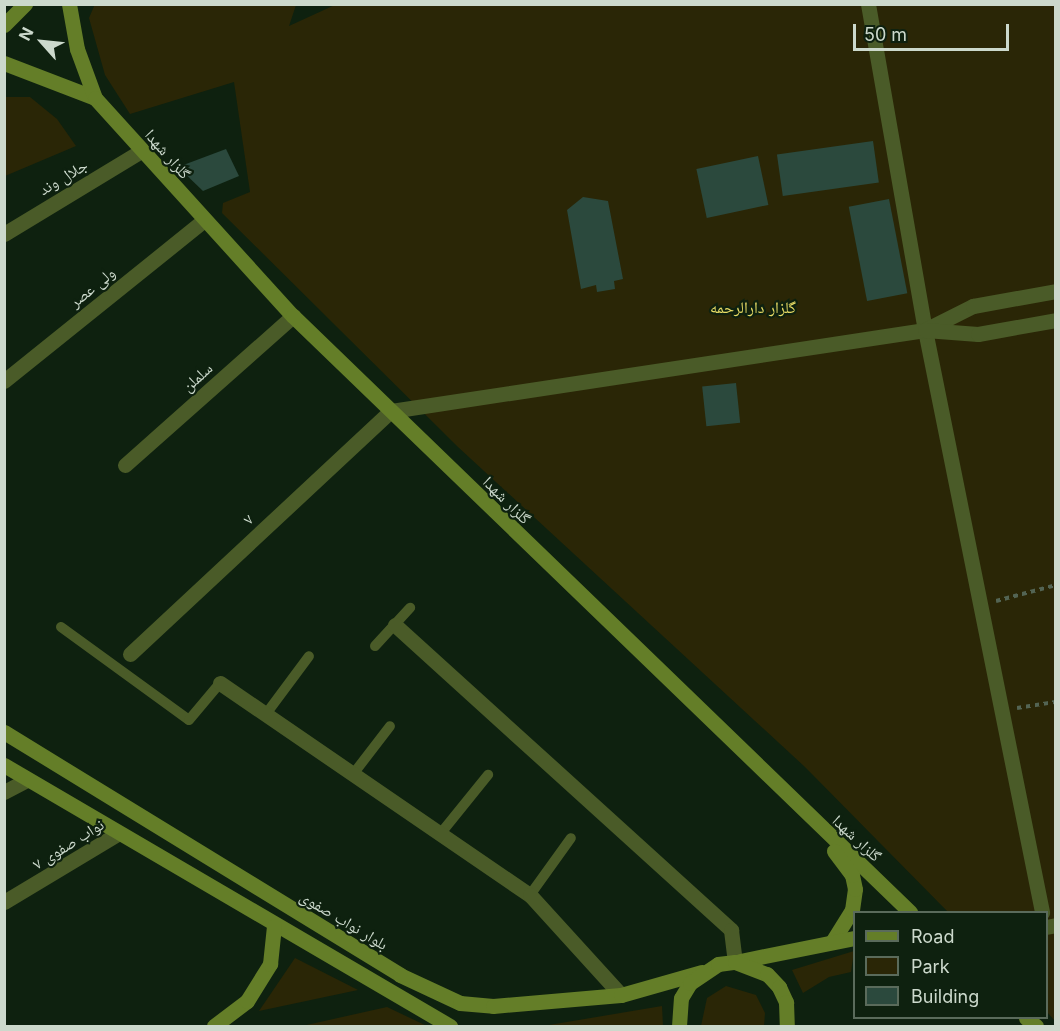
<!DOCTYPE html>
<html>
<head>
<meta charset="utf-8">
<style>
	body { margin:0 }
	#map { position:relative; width:1060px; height:1031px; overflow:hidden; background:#0e210f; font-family:Inter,"Noto Naskh Arabic",sans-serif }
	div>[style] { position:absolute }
	.green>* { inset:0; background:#2a2606 }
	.building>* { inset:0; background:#2b493d; transform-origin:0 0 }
	.path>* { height:4px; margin-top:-2px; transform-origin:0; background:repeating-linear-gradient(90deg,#536453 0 4.5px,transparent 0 9px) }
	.lane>* { height:10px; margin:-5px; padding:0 5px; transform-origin:5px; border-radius:5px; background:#4a5b28 }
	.street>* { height:15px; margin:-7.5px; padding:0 7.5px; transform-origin:7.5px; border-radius:7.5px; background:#4a5b28 }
	.secondary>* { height:15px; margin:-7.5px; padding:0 7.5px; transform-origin:7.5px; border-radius:7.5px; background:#647e28 }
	span { translate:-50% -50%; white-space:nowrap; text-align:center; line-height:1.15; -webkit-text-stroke:4.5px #0e210f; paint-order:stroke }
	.street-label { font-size:16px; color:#ccd9cc }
	.park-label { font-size:16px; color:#e8dc65 }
	.frame { position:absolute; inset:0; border:6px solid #ccd9cc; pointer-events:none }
	.legend { position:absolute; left:853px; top:911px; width:195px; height:108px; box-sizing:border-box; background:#0e210f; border:2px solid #5a6b5b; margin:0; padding:8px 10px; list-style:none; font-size:18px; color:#ccd9cc }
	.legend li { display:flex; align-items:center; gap:12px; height:30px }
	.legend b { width:30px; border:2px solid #5a6b5b }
	.north { position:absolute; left:12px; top:12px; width:60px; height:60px; -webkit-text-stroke:4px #0e210f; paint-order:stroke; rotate:297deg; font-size:16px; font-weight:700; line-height:24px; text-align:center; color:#ccd9cc }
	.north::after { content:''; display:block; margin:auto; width:21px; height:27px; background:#ccd9cc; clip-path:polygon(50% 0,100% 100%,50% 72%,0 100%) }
	.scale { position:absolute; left:853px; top:24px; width:156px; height:27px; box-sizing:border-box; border:3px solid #ccd9cc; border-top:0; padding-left:8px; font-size:18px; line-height:21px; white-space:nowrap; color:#ccd9cc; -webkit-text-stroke:4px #0e210f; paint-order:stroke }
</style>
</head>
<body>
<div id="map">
	<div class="green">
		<div style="clip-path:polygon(95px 4px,296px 5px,289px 26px,337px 4px,1055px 5px,1055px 1021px,1047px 1012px,1046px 912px,948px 912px,805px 767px,458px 447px,222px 213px,223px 203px,250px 192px,234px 82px,130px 114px,105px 75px,89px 18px)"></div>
		<div style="clip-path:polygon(5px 97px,30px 97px,57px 119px,76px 146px,5px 176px)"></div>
		<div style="clip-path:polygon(854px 951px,851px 972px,829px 977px,803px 993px,792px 970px)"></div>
		<div style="clip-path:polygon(295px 958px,358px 990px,259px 1011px)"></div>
		<div style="clip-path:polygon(726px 986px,756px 995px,765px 1013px,764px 1026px,701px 1026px,707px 998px)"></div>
		<div style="clip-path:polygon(662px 1006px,663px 1026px,543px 1026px)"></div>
		<div style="clip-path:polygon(387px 1007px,427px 1026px,302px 1026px)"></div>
	</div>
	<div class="building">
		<div style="left:873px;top:141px;width:42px;height:97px;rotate:82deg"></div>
		<div style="clip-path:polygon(226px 149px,239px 176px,203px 191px,178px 167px)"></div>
		<div style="left:758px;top:156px;width:50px;height:63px;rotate:78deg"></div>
		<div style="clip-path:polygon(583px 197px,608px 201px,623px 279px,614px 281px,615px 289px,597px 292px,596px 285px,581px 289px,567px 210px)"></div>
		<div style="left:889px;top:199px;width:96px;height:41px;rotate:79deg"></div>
		<div style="left:736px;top:383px;width:40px;height:34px;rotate:84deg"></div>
	</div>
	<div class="path">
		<div style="left:996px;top:601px;width:62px;rotate:-14.9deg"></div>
		<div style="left:1017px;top:708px;width:39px;rotate:-9deg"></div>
	</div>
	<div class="lane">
		<div style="left:61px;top:627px;width:158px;rotate:36deg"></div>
		<div style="left:189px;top:720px;width:48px;rotate:-50deg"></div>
		<div style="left:375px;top:646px;width:52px;rotate:-47.4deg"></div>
		<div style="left:266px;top:714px;width:72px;rotate:-53.4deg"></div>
		<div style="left:354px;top:773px;width:59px;rotate:-52.5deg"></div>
		<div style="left:441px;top:833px;width:75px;rotate:-51deg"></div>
		<div style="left:530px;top:895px;width:70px;rotate:-54.3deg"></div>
	</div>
	<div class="street">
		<div style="left:868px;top:4px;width:331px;rotate:80.1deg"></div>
		<div style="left:925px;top:330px;width:594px;rotate:78.63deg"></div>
		<div style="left:4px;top:234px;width:160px;rotate:-31.2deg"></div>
		<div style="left:925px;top:330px;width:54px;rotate:-26.6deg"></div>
		<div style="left:973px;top:306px;width:84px;rotate:-10.2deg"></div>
		<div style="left:4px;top:381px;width:255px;rotate:-38.8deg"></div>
		<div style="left:125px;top:465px;width:225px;rotate:-41.6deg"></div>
		<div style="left:395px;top:625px;width:454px;rotate:42.2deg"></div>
		<div style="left:731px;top:930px;width:32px;rotate:83deg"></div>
		<div style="left:130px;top:654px;width:357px;rotate:-43deg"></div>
		<div style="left:391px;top:411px;width:540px;rotate:-8.63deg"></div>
		<div style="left:925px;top:330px;width:53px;rotate:4.3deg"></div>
		<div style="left:978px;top:334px;width:79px;rotate:-10.2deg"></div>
		<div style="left:220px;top:683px;width:376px;rotate:34.4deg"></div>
		<div style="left:530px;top:895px;width:135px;rotate:47.7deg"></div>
		<div style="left:4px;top:792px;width:26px;rotate:-28deg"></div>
		<div style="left:4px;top:902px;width:134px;rotate:-31deg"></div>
		<div style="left:1046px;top:927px;width:10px;rotate:-11deg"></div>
	</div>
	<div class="secondary">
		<div style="left:4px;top:25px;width:30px;rotate:-45deg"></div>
		<div style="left:4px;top:63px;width:97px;rotate:21deg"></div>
		<div style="left:95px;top:98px;width:52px;rotate:-110.2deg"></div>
		<div style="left:77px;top:49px;width:46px;rotate:-100.1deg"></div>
		<div style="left:95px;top:98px;width:294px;rotate:47.8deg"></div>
		<div style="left:293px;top:316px;width:858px;rotate:44.01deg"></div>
		<div style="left:4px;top:732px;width:465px;rotate:31.5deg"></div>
		<div style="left:400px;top:975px;width:66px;rotate:25deg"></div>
		<div style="left:460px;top:1003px;width:33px;rotate:5deg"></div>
		<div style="left:493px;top:1006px;width:128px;rotate:-4.9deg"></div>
		<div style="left:621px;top:995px;width:84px;rotate:-15.9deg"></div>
		<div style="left:4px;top:765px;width:517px;rotate:30.34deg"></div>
		<div style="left:832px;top:942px;width:38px;rotate:-58deg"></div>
		<div style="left:852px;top:910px;width:21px;rotate:-82deg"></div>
		<div style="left:855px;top:889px;width:14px;rotate:-102deg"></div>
		<div style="left:852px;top:875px;width:30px;rotate:-127deg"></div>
		<div style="left:740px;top:961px;width:116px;rotate:-11.4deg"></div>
		<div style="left:1026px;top:1018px;width:13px;rotate:39deg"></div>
		<div style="left:214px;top:1026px;width:41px;rotate:-37.1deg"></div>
		<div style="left:247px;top:1001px;width:44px;rotate:-58.1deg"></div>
		<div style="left:270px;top:964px;width:38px;rotate:-84deg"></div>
		<div style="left:679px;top:1026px;width:28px;rotate:-86deg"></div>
		<div style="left:681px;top:998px;width:17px;rotate:-59deg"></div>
		<div style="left:690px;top:983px;width:34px;rotate:-34deg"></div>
		<div style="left:718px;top:964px;width:17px;rotate:-7deg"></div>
		<div style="left:735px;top:962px;width:34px;rotate:21deg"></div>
		<div style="left:767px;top:974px;width:18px;rotate:47deg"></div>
		<div style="left:779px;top:987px;width:17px;rotate:65deg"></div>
		<div style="left:786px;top:1002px;width:24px;rotate:88deg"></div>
	</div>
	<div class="street-label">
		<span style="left:168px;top:154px;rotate:49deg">گلزار شهدا</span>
		<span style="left:63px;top:177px;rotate:-31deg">جلال وند</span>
		<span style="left:92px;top:287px;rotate:-39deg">ولی عصر</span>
		<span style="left:197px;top:377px;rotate:-42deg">سلملن</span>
		<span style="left:507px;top:500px;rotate:45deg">گلزار شهدا</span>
		<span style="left:248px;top:519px;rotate:-43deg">۷</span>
		<span style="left:857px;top:838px;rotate:43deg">گلزار شهدا</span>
		<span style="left:68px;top:844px;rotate:-32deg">نواب صفوی ۷</span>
		<span style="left:344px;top:920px;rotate:31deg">بلوار نواب صفوی</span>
	</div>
	<div class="park-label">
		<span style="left:753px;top:307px">گلزار دارالرحمه</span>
	</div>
	<div class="frame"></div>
	<ul class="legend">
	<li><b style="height:8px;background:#647e28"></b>Road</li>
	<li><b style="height:16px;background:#2a2606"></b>Park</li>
	<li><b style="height:16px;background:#2b493d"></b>Building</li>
	</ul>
	<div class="north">N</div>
	<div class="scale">50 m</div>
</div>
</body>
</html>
